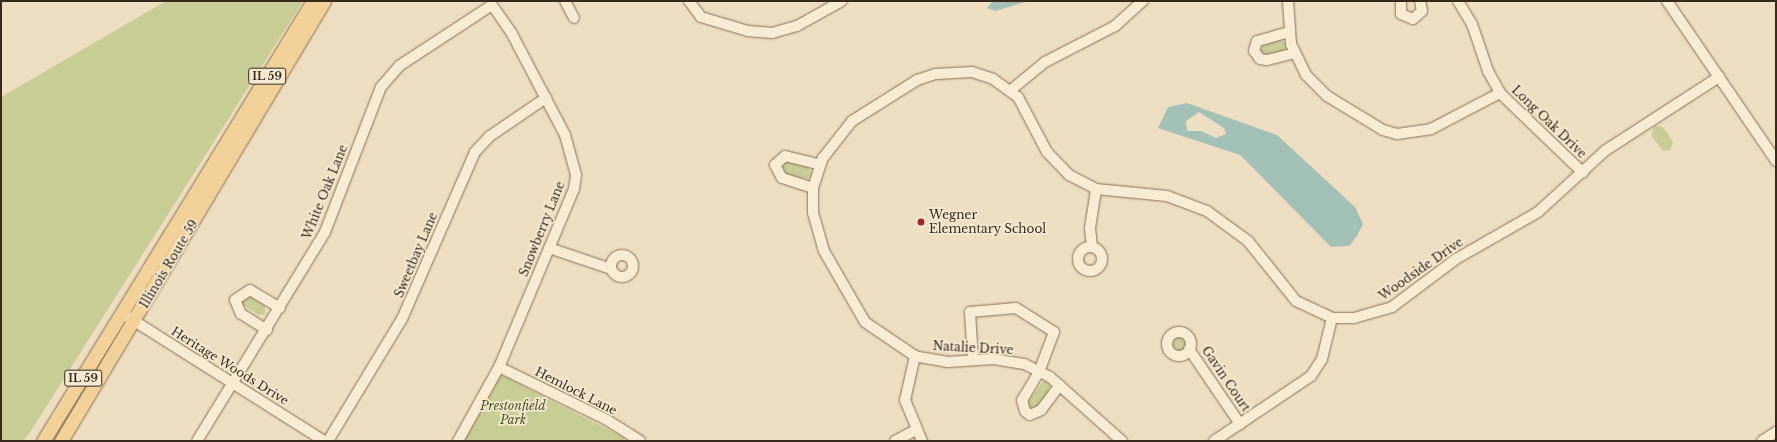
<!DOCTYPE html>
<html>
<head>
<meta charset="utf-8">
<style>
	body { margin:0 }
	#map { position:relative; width:1777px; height:442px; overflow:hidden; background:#efdfc2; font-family:"Libre Baskerville",serif }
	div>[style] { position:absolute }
	.green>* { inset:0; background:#c9cd96 }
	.round { border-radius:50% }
	.water>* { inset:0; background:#a4c1b7 }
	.roads { filter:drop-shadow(0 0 1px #897059) drop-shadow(0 0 1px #897059) }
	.minor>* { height:10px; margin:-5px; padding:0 5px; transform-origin:5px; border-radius:5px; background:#f9ecd5 }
	.minor>.ring { margin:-5px; padding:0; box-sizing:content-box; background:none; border:10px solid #f9ecd5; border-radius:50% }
	.major>* { height:13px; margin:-6.5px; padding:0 6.5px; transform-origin:6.5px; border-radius:6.5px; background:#f2d299 }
	.dots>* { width:11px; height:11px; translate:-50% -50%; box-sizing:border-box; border:2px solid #f6e9d2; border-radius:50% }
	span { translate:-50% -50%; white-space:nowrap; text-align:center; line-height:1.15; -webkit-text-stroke:3.5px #f6e9d2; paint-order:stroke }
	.shield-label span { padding:1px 3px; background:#f6e9d2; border:1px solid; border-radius:3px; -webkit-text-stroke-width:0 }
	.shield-label { font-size:11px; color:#38291d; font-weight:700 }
	.street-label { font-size:12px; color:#38291d }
	.poi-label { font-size:12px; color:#38291d }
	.left { translate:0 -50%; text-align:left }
	.park-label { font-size:12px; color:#4b5524; font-style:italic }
	.frame { position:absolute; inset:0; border:2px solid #38291d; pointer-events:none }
</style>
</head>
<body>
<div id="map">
	<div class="green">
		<div style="clip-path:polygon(166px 1px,303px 1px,29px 434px,23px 441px,1px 441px,1px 97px)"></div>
		<div style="clip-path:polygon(1280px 40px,1286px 43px,1285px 50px,1265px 57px,1260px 55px,1262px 45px)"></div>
		<div style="clip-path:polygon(1654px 126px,1661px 126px,1667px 132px,1673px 143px,1670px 150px,1663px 151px,1651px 135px)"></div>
		<div style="clip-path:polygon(787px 161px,809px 167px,812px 176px,806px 179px,785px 174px,781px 167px)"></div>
		<div style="clip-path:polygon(246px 294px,265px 306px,265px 314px,259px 315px,243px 305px,241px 302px)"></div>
		<div class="round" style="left:1172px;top:337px;width:14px;height:14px"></div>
		<div style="clip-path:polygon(117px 337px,63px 429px,54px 441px,49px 441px)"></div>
		<div style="clip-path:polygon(501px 374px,552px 401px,625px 438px,623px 441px,464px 441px)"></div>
		<div style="clip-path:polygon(1044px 380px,1049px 383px,1050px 389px,1039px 407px,1031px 409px,1027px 403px)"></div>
	</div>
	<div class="water">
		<div style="clip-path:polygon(993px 1px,1029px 1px,995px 11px,987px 8px)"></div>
		<div style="clip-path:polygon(evenodd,1187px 103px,1277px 135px,1355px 207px,1363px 224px,1357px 236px,1349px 246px,1331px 247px,1240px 155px,1158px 128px,1168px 107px,1187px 103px,1199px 112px,1224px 128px,1226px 134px,1216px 138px,1201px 131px,1187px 131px,1186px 121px,1199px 112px)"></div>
	</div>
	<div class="roads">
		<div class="minor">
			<div style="left:565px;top:1px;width:19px;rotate:62deg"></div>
			<div style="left:689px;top:1px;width:20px;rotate:53deg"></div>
			<div style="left:701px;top:17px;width:49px;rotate:16.6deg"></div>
			<div style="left:748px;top:31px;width:24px;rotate:5deg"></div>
			<div style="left:772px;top:33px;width:26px;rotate:-16deg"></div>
			<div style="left:797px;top:26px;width:51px;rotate:-29.1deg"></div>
			<div style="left:1288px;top:1px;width:43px;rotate:86deg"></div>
			<div style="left:1291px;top:44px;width:34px;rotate:64deg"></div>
			<div style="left:1306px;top:75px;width:30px;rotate:45deg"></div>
			<div style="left:1327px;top:96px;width:66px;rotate:31.3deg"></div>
			<div style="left:1383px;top:130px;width:15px;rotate:16deg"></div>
			<div style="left:1397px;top:134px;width:34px;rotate:-8deg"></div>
			<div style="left:1431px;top:129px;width:78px;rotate:-27.6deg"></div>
			<div style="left:1401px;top:1px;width:13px;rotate:90deg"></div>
			<div style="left:1401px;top:14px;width:13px;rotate:23deg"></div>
			<div style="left:1413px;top:19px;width:12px;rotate:-42deg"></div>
			<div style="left:1422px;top:11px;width:10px;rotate:-101deg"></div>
			<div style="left:1458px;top:1px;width:27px;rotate:59deg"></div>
			<div style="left:1472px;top:24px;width:50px;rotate:71.2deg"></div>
			<div style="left:1488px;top:71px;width:25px;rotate:61deg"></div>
			<div style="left:1500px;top:93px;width:115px;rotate:43.9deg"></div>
			<div style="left:1667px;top:1px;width:194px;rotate:55.7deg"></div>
			<div style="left:1289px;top:32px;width:33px;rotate:164deg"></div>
			<div style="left:1257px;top:41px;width:10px;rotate:107deg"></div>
			<div style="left:1254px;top:51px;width:10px;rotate:53deg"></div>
			<div style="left:1260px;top:59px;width:7px;rotate:8deg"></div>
			<div style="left:1267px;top:60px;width:29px;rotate:-14deg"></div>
			<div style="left:1011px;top:90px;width:44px;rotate:-39.5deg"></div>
			<div style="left:1045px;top:62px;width:79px;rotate:-27.2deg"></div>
			<div style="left:1115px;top:26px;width:38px;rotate:-42deg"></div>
			<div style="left:813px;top:188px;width:33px;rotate:-162deg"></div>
			<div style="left:782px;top:178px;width:15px;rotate:-118deg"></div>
			<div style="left:775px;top:165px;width:13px;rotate:-42deg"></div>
			<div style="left:785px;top:156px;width:36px;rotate:14deg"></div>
			<div style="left:1092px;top:247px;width:19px;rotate:-96deg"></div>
			<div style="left:1090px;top:228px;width:39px;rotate:-81deg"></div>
			<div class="ring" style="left:1078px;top:247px;width:14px;height:14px"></div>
			<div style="left:549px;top:248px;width:65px;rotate:18.7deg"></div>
			<div class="ring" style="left:611px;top:255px;width:12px;height:12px"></div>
			<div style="left:128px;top:317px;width:232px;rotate:32.3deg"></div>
			<div style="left:267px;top:330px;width:31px;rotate:-148deg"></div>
			<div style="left:241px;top:314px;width:15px;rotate:-113deg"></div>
			<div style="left:235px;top:300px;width:18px;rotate:-34deg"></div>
			<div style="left:250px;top:290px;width:35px;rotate:31deg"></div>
			<div class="ring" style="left:1167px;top:332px;width:14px;height:14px"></div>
			<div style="left:1189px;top:349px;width:91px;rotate:55.8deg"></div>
			<div style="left:915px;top:356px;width:45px;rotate:102.8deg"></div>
			<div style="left:905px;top:400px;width:44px;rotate:67.5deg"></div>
			<div style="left:973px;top:360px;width:48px;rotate:-93.6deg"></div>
			<div style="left:970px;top:312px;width:46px;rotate:-5deg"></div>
			<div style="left:1016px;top:308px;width:45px;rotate:32.3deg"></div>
			<div style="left:1054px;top:332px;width:43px;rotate:110.6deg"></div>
			<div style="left:1039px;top:372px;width:33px;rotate:121deg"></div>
			<div style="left:1022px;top:400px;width:11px;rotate:75deg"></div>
			<div style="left:1025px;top:411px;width:6px;rotate:39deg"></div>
			<div style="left:1030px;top:415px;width:12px;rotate:-24deg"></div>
			<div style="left:1041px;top:410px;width:31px;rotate:-53deg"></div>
			<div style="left:499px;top:367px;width:120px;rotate:26.1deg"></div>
			<div style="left:607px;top:420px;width:39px;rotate:32deg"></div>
			<div style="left:197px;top:441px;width:245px;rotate:-58.5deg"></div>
			<div style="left:325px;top:232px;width:155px;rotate:-68.9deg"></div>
			<div style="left:381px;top:87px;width:28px;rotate:-49deg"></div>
			<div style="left:399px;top:66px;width:111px;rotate:-33.3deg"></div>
			<div style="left:492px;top:5px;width:35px;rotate:55deg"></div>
			<div style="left:512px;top:34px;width:114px;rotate:62.3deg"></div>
			<div style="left:565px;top:135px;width:41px;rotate:74.6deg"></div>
			<div style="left:576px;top:175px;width:14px;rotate:98deg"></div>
			<div style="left:574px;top:189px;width:193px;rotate:112.8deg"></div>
			<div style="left:499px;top:367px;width:85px;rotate:119deg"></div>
			<div style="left:328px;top:441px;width:143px;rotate:-58.8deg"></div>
			<div style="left:402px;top:319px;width:182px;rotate:-66.4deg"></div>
			<div style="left:475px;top:152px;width:22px;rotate:-47deg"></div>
			<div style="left:490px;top:136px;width:68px;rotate:-34.2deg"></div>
			<div style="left:895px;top:441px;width:24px;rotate:-28deg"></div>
			<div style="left:1122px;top:441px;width:96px;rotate:-138.4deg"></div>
			<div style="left:1050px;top:377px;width:29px;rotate:-153deg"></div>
			<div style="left:1024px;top:364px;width:31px;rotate:-171deg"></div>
			<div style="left:993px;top:359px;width:45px;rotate:176.2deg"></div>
			<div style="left:948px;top:362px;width:34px;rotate:-170deg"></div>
			<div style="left:915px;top:356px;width:60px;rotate:-145.8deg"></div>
			<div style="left:865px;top:322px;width:82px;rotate:-120deg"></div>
			<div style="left:824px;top:251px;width:40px;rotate:-106deg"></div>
			<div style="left:813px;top:213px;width:25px;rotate:-90deg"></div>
			<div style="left:813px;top:188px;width:32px;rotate:-72deg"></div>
			<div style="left:823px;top:158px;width:47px;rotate:-51.9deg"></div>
			<div style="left:852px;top:121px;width:77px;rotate:-32.2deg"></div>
			<div style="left:917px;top:80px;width:20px;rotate:-18deg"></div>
			<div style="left:936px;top:74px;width:36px;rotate:-3deg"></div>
			<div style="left:972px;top:72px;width:22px;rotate:18deg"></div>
			<div style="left:993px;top:79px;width:31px;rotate:36deg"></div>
			<div style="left:1018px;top:97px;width:62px;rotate:62.2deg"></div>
			<div style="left:1047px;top:152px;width:32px;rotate:46deg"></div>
			<div style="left:1069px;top:175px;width:30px;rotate:27deg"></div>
			<div style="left:1096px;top:189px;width:71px;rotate:5.6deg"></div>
			<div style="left:1167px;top:196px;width:43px;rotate:20.6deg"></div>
			<div style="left:1207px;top:211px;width:51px;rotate:36.2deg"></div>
			<div style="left:1248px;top:241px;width:77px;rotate:51.3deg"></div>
			<div style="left:1296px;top:301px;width:40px;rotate:25deg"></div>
			<div style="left:1332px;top:318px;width:22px"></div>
			<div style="left:1354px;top:318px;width:40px;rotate:-16deg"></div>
			<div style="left:1392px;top:307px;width:80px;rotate:-36.9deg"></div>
			<div style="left:1456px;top:259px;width:95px;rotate:-29.8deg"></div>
			<div style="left:1538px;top:212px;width:92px;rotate:-42.4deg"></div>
			<div style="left:1606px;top:150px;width:135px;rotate:-32.9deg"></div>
			<div style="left:1214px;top:441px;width:117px;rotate:-33.8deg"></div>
			<div style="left:1311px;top:376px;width:20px;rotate:-57deg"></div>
			<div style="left:1322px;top:359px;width:42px;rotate:-76.3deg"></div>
			<div style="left:1762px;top:441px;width:17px;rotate:-33deg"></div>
		</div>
		<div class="major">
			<div style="left:43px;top:441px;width:516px;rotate:-58.47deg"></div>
			<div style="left:61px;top:441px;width:513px;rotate:-59.13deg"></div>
		</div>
	</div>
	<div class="dots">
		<div style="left:921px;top:222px;background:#98282f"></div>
	</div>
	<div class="shield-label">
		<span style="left:267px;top:76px">IL 59</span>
		<span style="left:83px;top:378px">IL 59</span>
	</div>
	<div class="street-label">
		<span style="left:1549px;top:122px;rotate:44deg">Long Oak Drive</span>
		<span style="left:325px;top:192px;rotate:-68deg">White Oak Lane</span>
		<span style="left:542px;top:229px;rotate:-68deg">Snowberry Lane</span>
		<span style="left:416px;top:255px;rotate:-67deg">Sweetbay Lane</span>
		<span style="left:169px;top:264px;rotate:-59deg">Illinois Route 59</span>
		<span style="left:1421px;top:269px;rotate:-35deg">Woodside Drive</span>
		<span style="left:973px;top:348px;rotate:3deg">Natalie Drive</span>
		<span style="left:230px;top:366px;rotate:32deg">Heritage Woods Drive</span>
		<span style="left:1226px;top:379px;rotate:56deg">Gavin Court</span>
		<span style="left:576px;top:391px;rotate:27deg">Hemlock Lane</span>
	</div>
	<div class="poi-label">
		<span class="left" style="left:929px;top:222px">Wegner<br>Elementary School</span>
	</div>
	<div class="park-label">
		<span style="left:513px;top:413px">Prestonfield<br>Park</span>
	</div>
	<div class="frame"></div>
</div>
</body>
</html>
